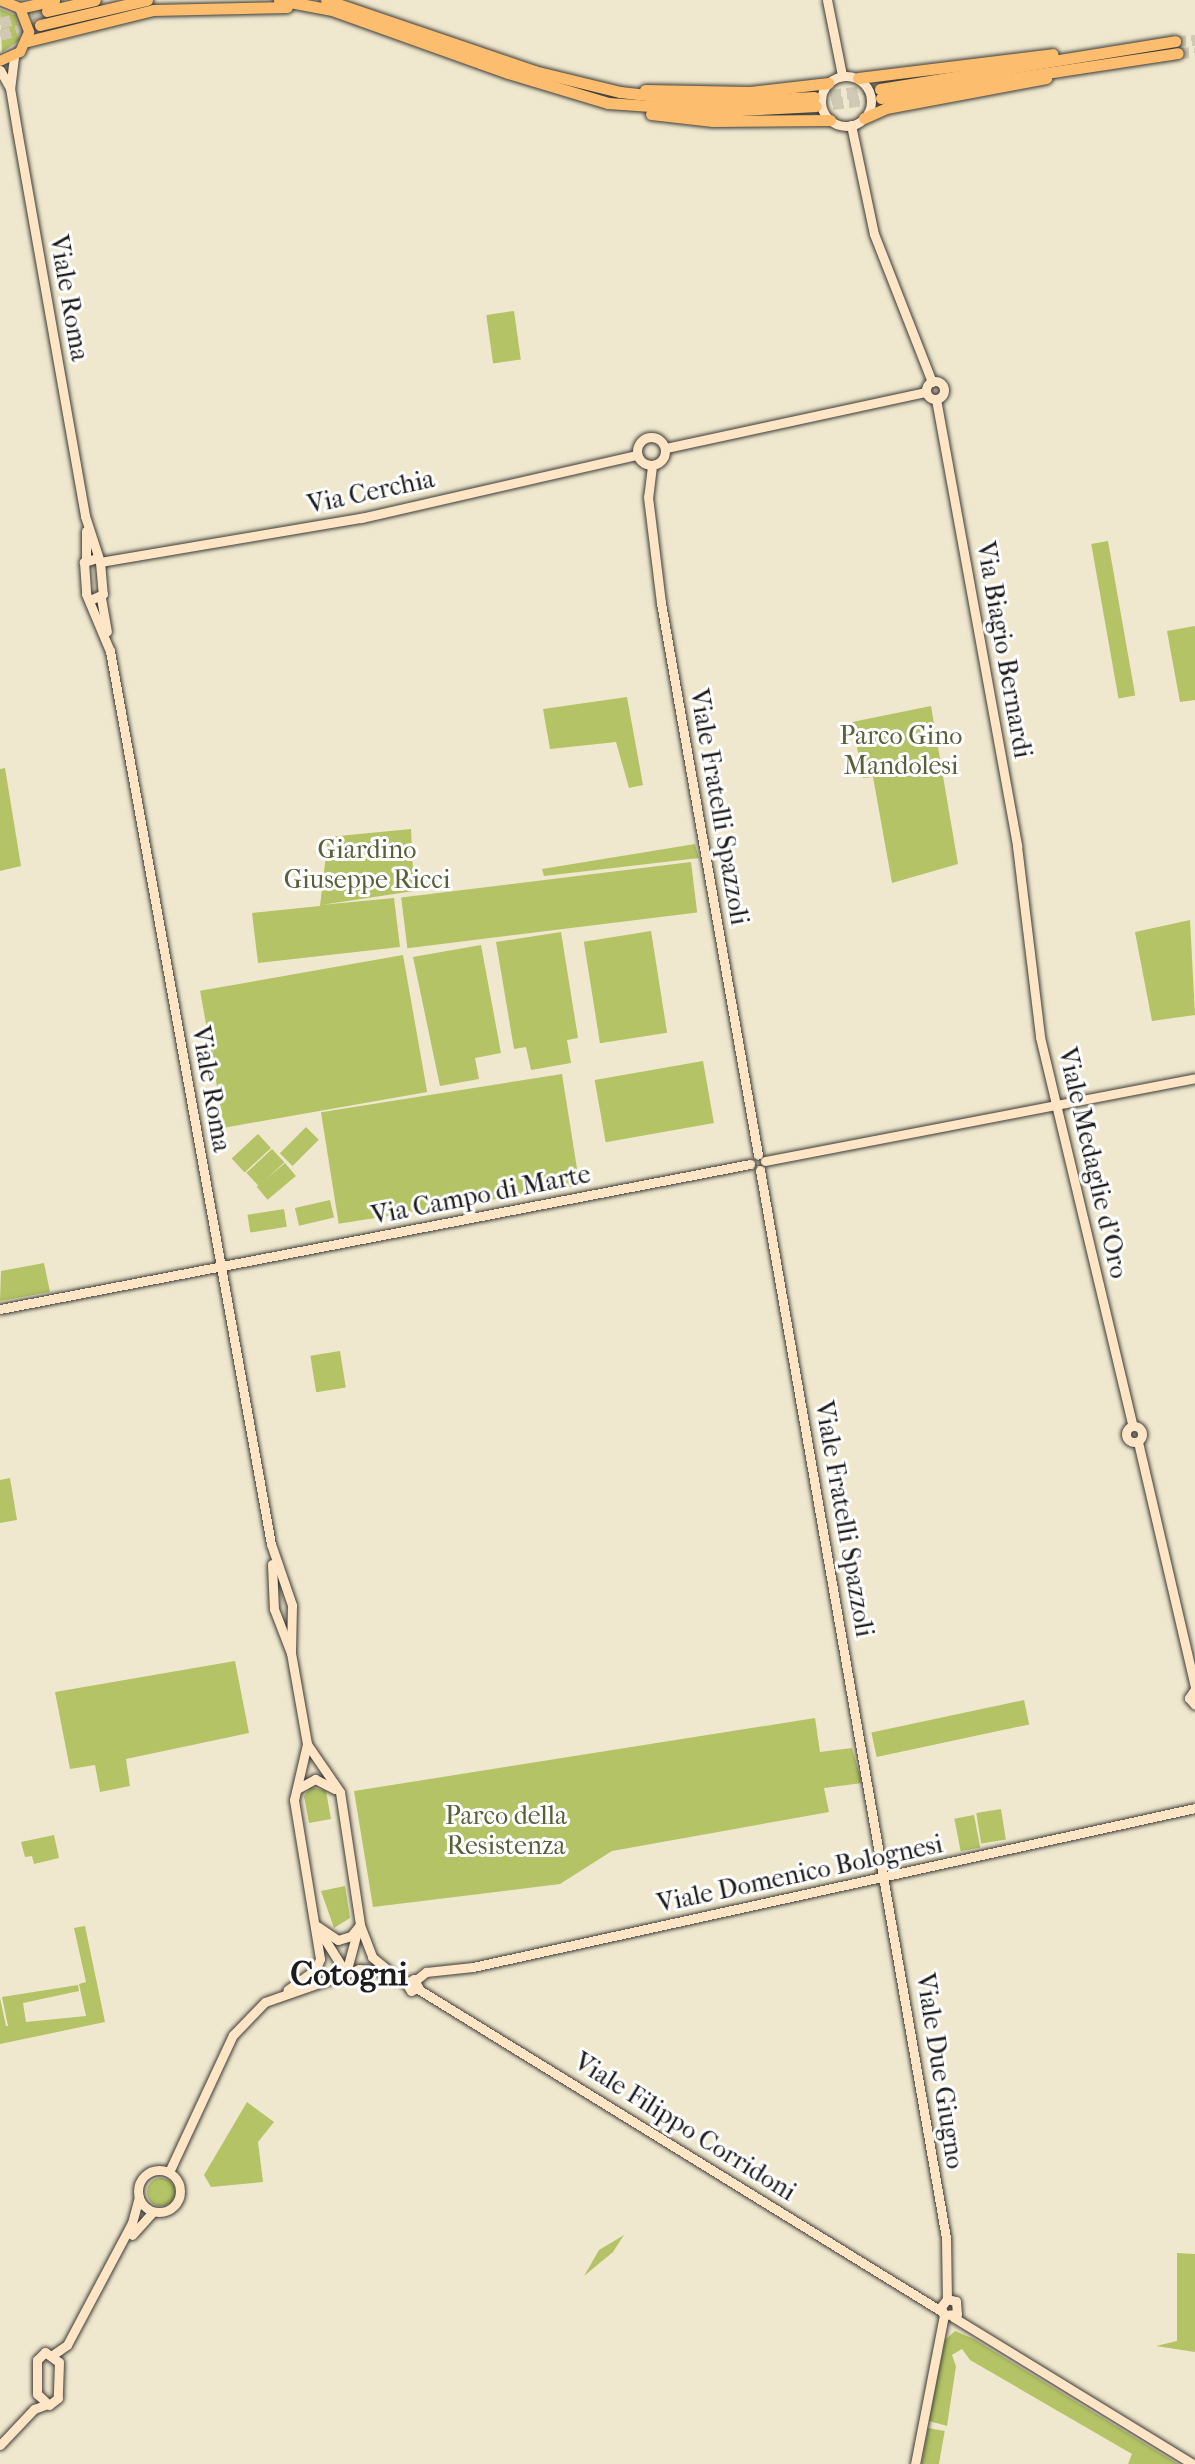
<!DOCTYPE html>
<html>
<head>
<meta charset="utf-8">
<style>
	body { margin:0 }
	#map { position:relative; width:1195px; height:2464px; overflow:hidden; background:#f0e8ce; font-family:"IM FELL French Canon",serif }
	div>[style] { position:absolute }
	.green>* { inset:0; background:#b3c365; transform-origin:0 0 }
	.round { border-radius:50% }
	.highway-tunnel>* { height:11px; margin-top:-5.5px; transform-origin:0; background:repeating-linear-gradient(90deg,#d0c9b3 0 11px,transparent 0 16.5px) }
	.roads { filter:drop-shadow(0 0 2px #3c3b37) drop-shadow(0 0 2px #3c3b37) }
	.secondary>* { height:9px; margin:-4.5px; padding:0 4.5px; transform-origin:4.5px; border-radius:4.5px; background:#fee5c5 }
	.secondary>.ring { margin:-4.5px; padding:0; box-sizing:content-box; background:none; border:9px solid #fee5c5; border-radius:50% }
	.primary>* { height:10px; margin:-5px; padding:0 5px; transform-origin:5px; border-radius:5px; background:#fcbd6f }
	.highway>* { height:11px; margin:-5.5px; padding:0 5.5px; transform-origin:5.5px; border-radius:5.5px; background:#fcbd6f }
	span { translate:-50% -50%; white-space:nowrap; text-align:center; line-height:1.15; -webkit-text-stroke:6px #fff; paint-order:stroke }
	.street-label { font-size:26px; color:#1c1c1c }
	.park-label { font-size:26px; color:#585f39 }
	.district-label { font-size:34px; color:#1c1c1c; font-weight:700 }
</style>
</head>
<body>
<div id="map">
	<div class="green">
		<div style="clip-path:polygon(0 9px,15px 15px,21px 27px,19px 41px,2px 52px)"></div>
		<div style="left:514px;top:311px;width:49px;height:28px;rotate:82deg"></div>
		<div style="left:1108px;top:541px;width:157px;height:17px;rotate:80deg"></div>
		<div style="clip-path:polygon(1195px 626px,1195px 700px,1180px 702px,1167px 631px)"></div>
		<div style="clip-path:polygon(627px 697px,643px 785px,629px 788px,616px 742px,550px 749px,543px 709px)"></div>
		<div style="clip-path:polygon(931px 706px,958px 864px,892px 883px,873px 777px,863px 778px,852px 722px)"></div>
		<div style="clip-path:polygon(5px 768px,21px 866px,0 871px,0 769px)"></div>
		<div style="clip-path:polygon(411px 829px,414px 891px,321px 905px,394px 898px,400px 947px,258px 963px,252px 913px,320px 906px,328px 837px)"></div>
		<div style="clip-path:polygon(695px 844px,699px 858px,544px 876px,542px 869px)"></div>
		<div style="left:691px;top:862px;width:51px;height:292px;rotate:83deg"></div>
		<div style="clip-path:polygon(1190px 920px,1195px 1015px,1152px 1021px,1135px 932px)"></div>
		<div style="left:651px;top:931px;width:103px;height:68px;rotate:81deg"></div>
		<div style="clip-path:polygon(561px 932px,578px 1038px,567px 1040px,571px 1063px,531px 1070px,526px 1047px,514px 1049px,496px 942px)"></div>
		<div style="clip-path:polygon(481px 945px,501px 1053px,475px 1058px,479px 1079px,440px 1086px,413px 957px)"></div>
		<div style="left:403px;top:955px;width:139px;height:206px;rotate:80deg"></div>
		<div style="left:703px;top:1061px;width:63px;height:110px;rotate:80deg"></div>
		<div style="left:562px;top:1074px;width:113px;height:244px;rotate:81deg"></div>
		<div style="left:306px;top:1127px;width:18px;height:37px;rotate:45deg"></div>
		<div style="left:258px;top:1134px;width:19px;height:36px;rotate:47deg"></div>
		<div style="left:272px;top:1149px;width:18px;height:35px;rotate:47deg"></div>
		<div style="left:285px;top:1163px;width:17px;height:37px;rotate:50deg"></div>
		<div style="left:330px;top:1200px;width:18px;height:36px;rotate:77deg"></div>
		<div style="left:284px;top:1209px;width:18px;height:37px;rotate:81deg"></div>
		<div style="clip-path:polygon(44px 1263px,50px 1292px,0 1301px,1px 1271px)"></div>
		<div style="left:340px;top:1351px;width:37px;height:30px;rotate:81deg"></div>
		<div style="clip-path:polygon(10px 1478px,17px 1520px,0 1523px,0 1480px)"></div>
		<div style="clip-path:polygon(235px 1661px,249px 1733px,126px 1759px,130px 1786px,100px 1792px,95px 1765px,70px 1769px,55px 1692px)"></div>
		<div style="left:1024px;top:1700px;width:25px;height:156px;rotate:78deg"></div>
		<div style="clip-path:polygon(815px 1718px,820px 1752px,852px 1748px,862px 1783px,824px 1788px,829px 1812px,612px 1851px,560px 1884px,373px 1907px,354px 1791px)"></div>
		<div style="clip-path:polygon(311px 1787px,326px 1791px,331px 1819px,309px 1823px,304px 1796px)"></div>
		<div style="left:1001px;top:1809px;width:31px;height:25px;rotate:81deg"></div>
		<div style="left:974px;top:1815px;width:33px;height:20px;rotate:79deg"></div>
		<div style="clip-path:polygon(54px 1835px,59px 1858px,34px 1864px,32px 1856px,25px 1857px,21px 1842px)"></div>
		<div style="clip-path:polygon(345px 1886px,350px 1918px,334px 1928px,321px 1891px)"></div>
		<div style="clip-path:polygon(85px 1926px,105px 2022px,0 2044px,0 1998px,6px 2026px,8px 2026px,2px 1997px,78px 1985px,79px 1991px,23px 2003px,26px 2022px,86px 2016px,79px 1984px,86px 1982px,74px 1928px)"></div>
		<div style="clip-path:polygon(247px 2102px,274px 2122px,258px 2142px,263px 2182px,211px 2187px,204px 2175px)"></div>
		<div class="round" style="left:147px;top:2178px;width:28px;height:28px"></div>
		<div style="clip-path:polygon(624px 2235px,613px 2252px,584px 2276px,599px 2250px)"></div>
		<div style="clip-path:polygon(1177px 2253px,1195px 2254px,1195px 2352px,1156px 2346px,1177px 2341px)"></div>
		<div style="clip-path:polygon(955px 2331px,974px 2339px,1178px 2464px,1128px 2464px,1132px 2454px,970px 2360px,962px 2349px,952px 2355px,956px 2366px,947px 2426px,929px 2421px,945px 2340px)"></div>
		<div style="left:928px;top:2428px;width:17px;height:37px;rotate:10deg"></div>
	</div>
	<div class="highway-tunnel">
		<div style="left:0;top:23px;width:49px;rotate:-14.3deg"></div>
		<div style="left:0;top:35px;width:35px;rotate:-15deg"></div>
		<div style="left:1175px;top:41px;width:20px;rotate:-3deg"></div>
		<div style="left:1178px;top:53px;width:17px;rotate:-3deg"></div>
		<div style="left:814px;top:97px;width:66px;rotate:-6.9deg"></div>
		<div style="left:816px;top:106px;width:65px;rotate:-7deg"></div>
	</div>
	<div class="roads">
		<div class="secondary">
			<div style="left:827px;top:0;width:76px;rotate:78.7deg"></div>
			<div style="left:14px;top:57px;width:31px;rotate:97deg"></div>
			<div style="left:10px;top:88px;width:43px;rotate:80.5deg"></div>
			<div style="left:17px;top:130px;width:392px;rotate:80deg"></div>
			<div style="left:85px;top:516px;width:48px;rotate:71.9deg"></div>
			<div style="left:100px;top:562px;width:32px;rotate:85deg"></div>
			<div style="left:103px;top:594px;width:14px;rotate:155deg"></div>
			<div style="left:0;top:70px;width:21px;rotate:61deg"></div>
			<div class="ring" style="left:821px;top:76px;width:41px;height:41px"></div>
			<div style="left:851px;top:125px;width:111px;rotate:78.1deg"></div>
			<div style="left:874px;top:234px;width:159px;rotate:68.6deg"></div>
			<div class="ring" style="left:926px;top:381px;width:9px;height:9px"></div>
			<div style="left:936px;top:399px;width:454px;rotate:79.7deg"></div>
			<div style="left:1017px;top:846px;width:192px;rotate:83.1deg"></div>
			<div style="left:1040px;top:1037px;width:400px;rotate:76.6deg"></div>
			<div class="ring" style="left:637px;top:437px;width:19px;height:19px"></div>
			<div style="left:666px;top:448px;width:266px;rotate:-12.2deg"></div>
			<div style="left:652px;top:466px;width:31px;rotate:97deg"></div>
			<div style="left:648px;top:497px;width:107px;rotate:83deg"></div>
			<div style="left:661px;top:603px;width:560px;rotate:80.03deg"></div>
			<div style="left:86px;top:531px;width:29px;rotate:90deg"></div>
			<div style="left:97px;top:558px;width:14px;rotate:163deg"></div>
			<div style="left:84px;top:562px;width:32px;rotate:86deg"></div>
			<div style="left:86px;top:594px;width:62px;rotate:67.2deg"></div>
			<div style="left:110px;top:651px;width:907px;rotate:79.78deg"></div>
			<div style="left:271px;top:1544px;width:65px;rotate:71deg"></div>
			<div style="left:292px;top:1605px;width:48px;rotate:91.2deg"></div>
			<div style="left:100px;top:562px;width:265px;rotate:-9.6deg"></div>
			<div style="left:361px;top:518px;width:283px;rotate:-12.9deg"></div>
			<div style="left:101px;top:598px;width:34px;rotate:80deg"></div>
			<div style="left:765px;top:1161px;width:438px;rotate:-10.9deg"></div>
			<div style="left:760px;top:1170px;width:1084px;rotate:80.12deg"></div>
			<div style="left:946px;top:2238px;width:61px;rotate:89.1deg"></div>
			<div style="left:0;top:1309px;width:764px;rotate:-10.94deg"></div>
			<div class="ring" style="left:1126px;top:1426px;width:7px;height:7px"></div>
			<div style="left:1138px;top:1442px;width:251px;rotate:76.9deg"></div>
			<div style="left:272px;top:1564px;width:45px;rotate:87.5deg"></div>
			<div style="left:274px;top:1609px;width:47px;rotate:68.9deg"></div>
			<div style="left:291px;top:1653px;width:92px;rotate:80deg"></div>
			<div style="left:307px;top:1744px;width:57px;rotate:103.1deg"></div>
			<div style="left:294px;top:1800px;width:161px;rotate:80.7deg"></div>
			<div style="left:320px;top:1959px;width:12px;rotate:114deg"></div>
			<div style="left:315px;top:1970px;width:34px;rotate:144deg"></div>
			<div style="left:1195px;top:1689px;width:11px;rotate:124deg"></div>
			<div style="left:1189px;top:1698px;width:9px;rotate:49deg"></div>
			<div style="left:307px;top:1744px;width:58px;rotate:55.5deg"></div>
			<div style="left:340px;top:1792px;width:134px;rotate:81.4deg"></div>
			<div style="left:360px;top:1925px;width:34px;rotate:69deg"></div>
			<div style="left:372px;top:1957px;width:21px;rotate:39deg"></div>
			<div style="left:297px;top:1789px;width:21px;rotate:-29deg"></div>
			<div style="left:315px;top:1779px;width:22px;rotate:27deg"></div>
			<div style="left:317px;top:1926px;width:25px;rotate:34deg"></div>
			<div style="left:338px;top:1940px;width:14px;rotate:-17deg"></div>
			<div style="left:351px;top:1936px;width:14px;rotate:-51deg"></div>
			<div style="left:322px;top:1935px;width:45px;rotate:57.7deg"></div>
			<div style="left:346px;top:1973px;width:42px;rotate:-75deg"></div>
			<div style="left:416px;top:1980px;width:13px;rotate:-39deg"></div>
			<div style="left:426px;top:1972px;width:47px;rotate:-6.1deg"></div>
			<div style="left:473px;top:1967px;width:739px;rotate:-12.42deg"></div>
			<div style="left:418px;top:1989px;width:614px;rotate:31.62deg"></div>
			<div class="ring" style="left:138px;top:2170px;width:33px;height:33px"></div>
			<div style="left:169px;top:2172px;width:151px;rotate:-65deg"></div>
			<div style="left:233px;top:2035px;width:46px;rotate:-45.9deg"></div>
			<div style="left:265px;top:2002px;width:100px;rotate:-19.3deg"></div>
			<div style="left:359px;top:1969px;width:21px;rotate:5deg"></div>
			<div style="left:380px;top:1971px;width:29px;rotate:25deg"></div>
			<div style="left:406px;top:1983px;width:9px;rotate:58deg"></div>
			<div style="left:411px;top:1991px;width:8px;rotate:-30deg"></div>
			<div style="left:418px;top:1987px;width:9px;rotate:-117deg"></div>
			<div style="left:414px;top:1979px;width:9px;rotate:153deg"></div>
			<div style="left:132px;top:2235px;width:31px;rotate:-48deg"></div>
			<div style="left:953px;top:2317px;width:281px;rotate:31.5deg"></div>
			<div style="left:45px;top:2352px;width:17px;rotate:36deg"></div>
			<div style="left:59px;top:2362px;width:36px;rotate:92deg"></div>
			<div style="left:58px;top:2398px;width:11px;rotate:142deg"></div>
			<div style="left:49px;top:2405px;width:16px;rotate:-137deg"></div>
			<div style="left:37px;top:2394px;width:34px;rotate:-90deg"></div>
			<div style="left:37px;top:2360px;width:11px;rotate:-45deg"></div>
			<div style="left:54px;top:2354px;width:16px;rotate:-35deg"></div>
			<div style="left:67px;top:2345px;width:138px;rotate:-62deg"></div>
			<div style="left:132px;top:2223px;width:27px;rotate:-75deg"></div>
			<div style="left:0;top:2445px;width:50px;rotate:-46.6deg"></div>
			<div style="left:34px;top:2409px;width:12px;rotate:-20deg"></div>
			<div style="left:915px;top:2464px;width:152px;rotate:-79deg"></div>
			<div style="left:944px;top:2315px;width:9px;rotate:-111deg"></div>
			<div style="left:941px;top:2307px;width:10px;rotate:-53deg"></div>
			<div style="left:947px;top:2299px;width:9px;rotate:13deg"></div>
			<div style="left:956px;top:2301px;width:13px;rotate:86deg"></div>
			<div style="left:957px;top:2314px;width:13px;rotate:176deg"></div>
		</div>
		<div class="primary">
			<div style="left:0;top:0;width:22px;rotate:22deg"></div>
			<div style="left:20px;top:8px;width:26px;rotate:69deg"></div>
			<div style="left:29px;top:32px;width:22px;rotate:114deg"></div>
			<div style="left:20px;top:52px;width:22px;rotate:156deg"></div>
		</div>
		<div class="highway">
			<div style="left:279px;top:0;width:54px;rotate:10.7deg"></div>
			<div style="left:332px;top:10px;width:187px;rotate:19.7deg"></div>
			<div style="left:508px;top:73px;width:104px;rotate:16.7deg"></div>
			<div style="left:608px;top:103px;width:114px;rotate:4deg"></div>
			<div style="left:722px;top:111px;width:94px;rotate:-3deg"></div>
			<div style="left:326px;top:0;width:220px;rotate:18.8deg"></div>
			<div style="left:534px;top:71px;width:89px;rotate:13.7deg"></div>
			<div style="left:620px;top:92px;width:90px;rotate:6.4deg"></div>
			<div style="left:709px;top:102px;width:105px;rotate:-2.7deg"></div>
			<div style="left:20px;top:8px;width:35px;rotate:-13deg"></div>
			<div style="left:47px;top:11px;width:49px;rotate:-12.9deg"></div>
			<div style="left:40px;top:25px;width:110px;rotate:-13.2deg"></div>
			<div style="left:28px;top:41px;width:129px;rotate:-13.9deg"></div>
			<div style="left:153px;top:10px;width:134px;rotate:-1.3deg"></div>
			<div style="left:858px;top:78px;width:196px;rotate:-7deg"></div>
			<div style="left:880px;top:89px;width:299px;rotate:-9.2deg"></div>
			<div style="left:645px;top:90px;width:105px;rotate:1.1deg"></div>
			<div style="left:750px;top:92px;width:79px;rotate:-6.6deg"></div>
			<div style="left:881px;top:98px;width:300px;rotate:-8.6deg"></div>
			<div style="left:651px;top:114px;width:62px;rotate:6.4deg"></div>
			<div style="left:713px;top:121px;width:117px;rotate:-0.5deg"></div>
			<div style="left:864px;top:118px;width:24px;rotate:-24deg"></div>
			<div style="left:886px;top:108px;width:163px;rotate:-10.6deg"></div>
		</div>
	</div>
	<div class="street-label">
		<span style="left:69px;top:298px;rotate:80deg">Viale Roma</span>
		<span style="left:371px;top:492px;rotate:-12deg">Via Cerchia</span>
		<span style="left:1004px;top:650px;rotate:80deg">Via Biagio Bernardi</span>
		<span style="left:719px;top:807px;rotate:80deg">Viale Fratelli Spazzoli</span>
		<span style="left:211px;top:1089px;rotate:80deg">Viale Roma</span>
		<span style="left:1093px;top:1163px;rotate:77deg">Viale Medaglie d'Oro</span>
		<span style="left:481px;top:1195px;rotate:-11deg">Via Campo di Marte</span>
		<span style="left:844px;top:1519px;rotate:80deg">Viale Fratelli Spazzoli</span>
		<span style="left:800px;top:1874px;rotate:-12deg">Viale Domenico Bolognesi</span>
		<span style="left:940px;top:2071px;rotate:81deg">Viale Due Giugno</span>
		<span style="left:685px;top:2127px;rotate:32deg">Viale Filippo Corridoni</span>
	</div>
	<div class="park-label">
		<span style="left:901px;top:751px">Parco Gino<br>Mandolesi</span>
		<span style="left:367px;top:865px">Giardino<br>Giuseppe Ricci</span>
		<span style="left:506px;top:1831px">Parco della<br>Resistenza</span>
	</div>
	<div class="district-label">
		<span style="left:349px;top:1975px">Cotogni</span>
	</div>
</div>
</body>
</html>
